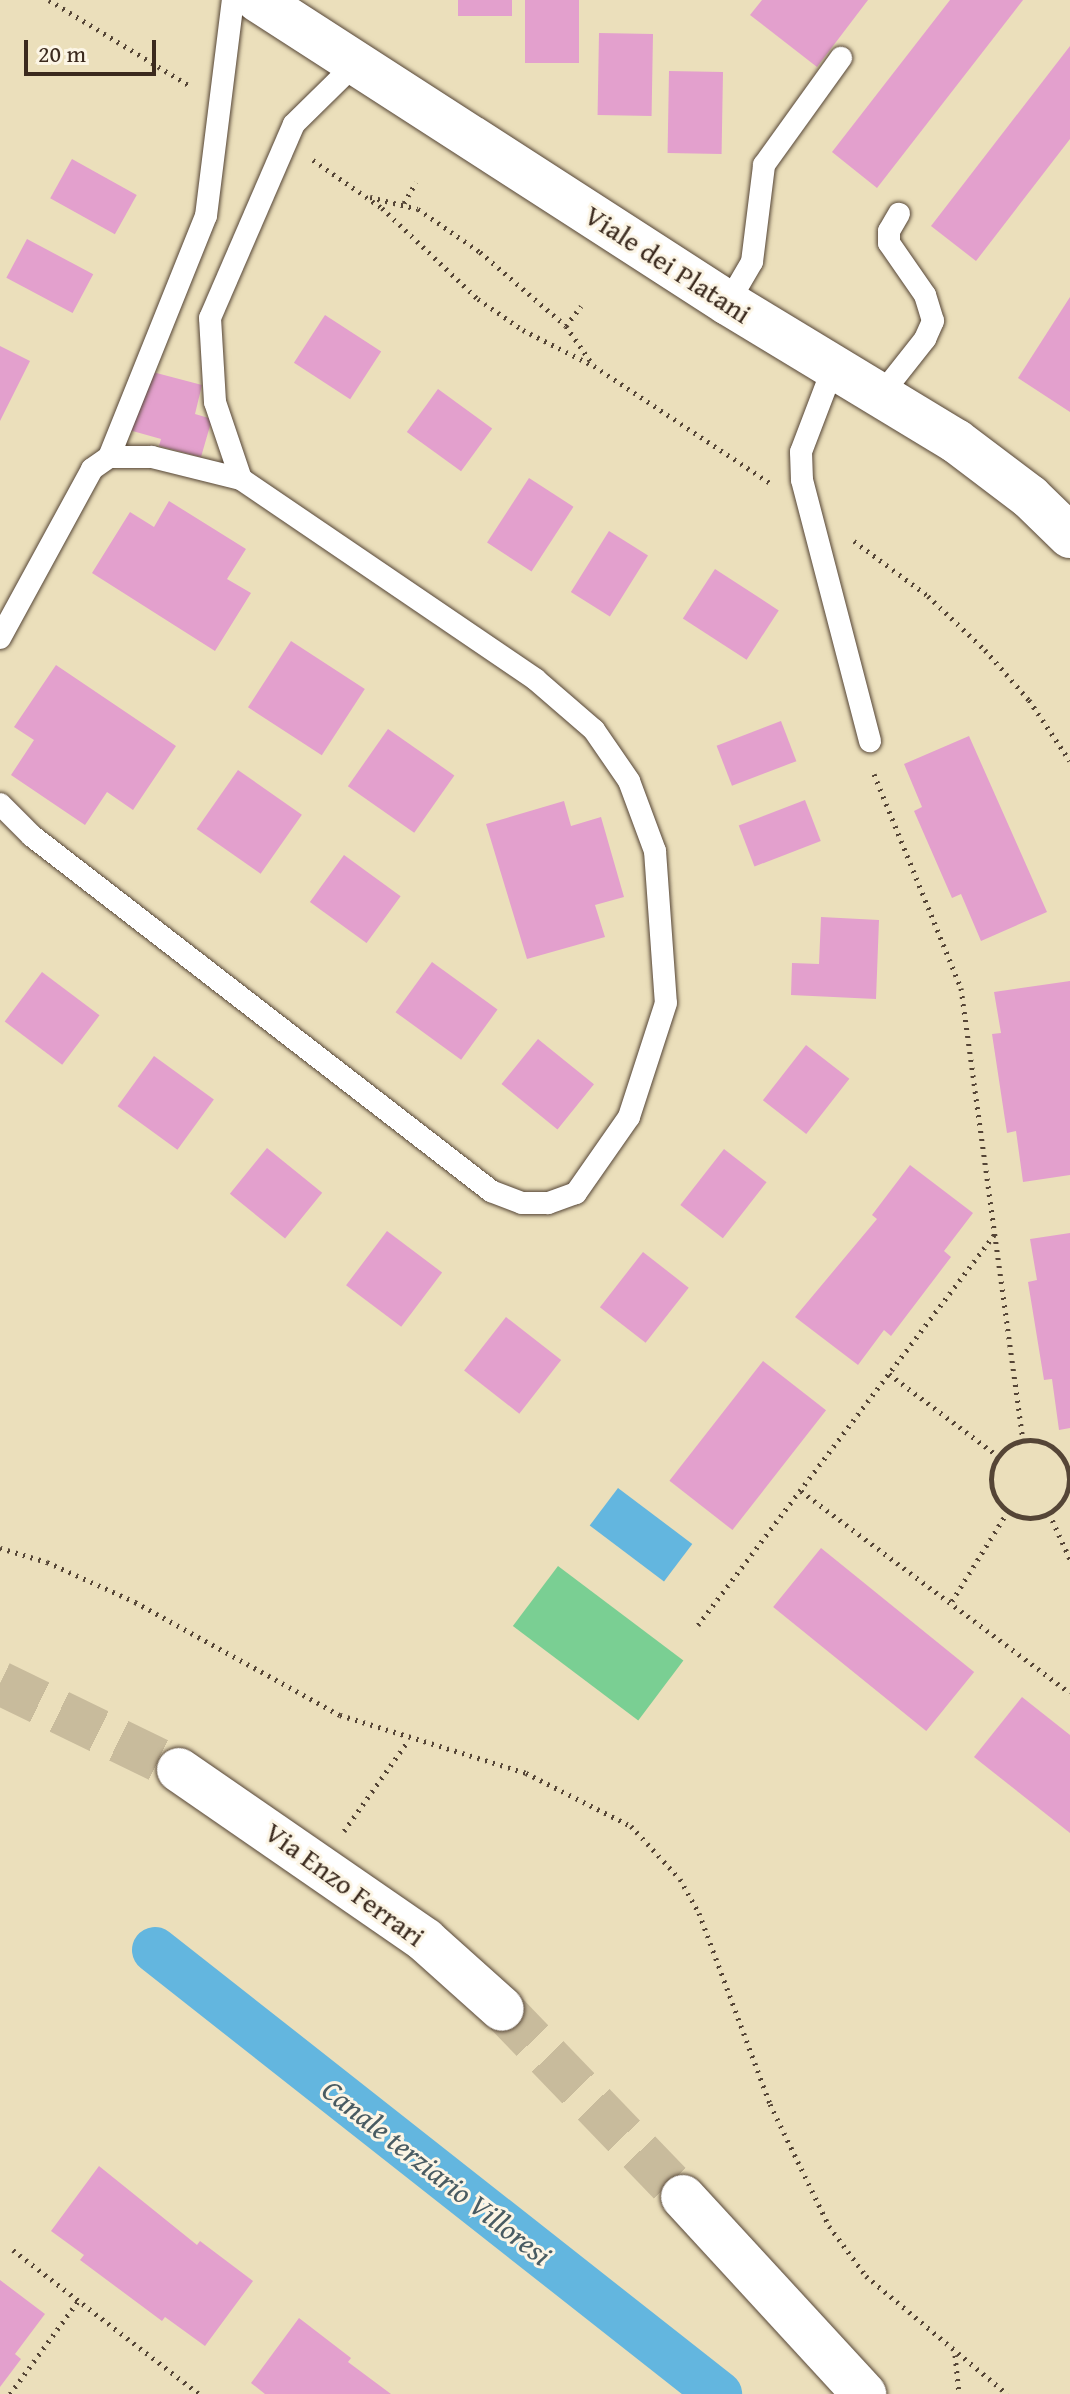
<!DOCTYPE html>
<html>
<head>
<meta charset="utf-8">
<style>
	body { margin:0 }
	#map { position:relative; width:1070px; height:2394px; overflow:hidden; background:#ebdfbb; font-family:"Gentium Book Plus",serif }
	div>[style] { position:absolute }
	.green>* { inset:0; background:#7acf93; transform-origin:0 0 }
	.water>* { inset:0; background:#63b6df; transform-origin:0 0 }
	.canal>* { height:46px; margin:-23px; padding:0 23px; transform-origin:23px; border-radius:23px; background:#63b6df }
	.building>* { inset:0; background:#e3a0cd; transform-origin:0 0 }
	.street-tunnel>* { height:44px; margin-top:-22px; transform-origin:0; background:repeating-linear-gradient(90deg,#c8bb9c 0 44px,transparent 0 66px) }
	.path>* { height:5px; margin-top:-2.5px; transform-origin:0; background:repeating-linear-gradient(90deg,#554536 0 2px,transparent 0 8px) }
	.path>.ring { margin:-2.5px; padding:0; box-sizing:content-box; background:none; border:5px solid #554536; border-radius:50% }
	.roads { filter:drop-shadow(0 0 2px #554536) drop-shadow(0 0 2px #554536) }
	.lane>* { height:22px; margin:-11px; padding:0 11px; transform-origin:11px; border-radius:11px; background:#fff }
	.street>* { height:44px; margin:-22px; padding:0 22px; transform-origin:22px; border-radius:22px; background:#fff }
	span { translate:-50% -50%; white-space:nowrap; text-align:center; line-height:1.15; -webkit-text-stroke:6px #fcf5e5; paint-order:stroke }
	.street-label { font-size:28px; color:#3b2a1e }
	.water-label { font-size:30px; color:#495b62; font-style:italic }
	.scale { position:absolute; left:24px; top:40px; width:132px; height:36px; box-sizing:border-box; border:4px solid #3b2a1e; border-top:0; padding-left:10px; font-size:24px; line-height:28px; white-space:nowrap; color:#3b2a1e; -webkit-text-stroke:6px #fcf5e5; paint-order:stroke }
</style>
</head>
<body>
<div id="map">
	<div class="green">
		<div style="left:558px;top:1566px;width:157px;height:75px;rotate:37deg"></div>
	</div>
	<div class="water">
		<div style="left:618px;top:1488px;width:93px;height:47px;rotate:37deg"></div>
	</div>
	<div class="canal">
		<div style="left:155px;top:1950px;width:718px;rotate:38.21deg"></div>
	</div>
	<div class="building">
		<div style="left:458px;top:0;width:54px;height:16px"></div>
		<div style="left:525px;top:0;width:54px;height:63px"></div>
		<div style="clip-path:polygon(762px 0,868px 0,817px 67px,750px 15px)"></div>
		<div style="clip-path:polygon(950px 0,1023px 0,877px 188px,832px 152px)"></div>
		<div style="left:599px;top:33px;width:54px;height:82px;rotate:1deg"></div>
		<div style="clip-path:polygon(1070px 46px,1070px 139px,976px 261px,931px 226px)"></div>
		<div style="left:669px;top:71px;width:54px;height:82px;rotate:1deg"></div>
		<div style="left:72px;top:159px;width:74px;height:45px;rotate:29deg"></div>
		<div style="left:27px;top:239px;width:75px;height:44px;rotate:28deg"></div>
		<div style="clip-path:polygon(1070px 297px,1070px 412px,1018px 378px)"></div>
		<div style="left:325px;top:315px;width:67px;height:57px;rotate:33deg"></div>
		<div style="clip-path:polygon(0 346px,30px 361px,0 421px)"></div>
		<div style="clip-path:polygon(145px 370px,202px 385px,195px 414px,212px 419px,201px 457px,159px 446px,161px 439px,129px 430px)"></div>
		<div style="left:438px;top:389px;width:67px;height:53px;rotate:36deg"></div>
		<div style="left:529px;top:478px;width:53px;height:77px;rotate:33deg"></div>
		<div style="clip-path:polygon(169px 501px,246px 549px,227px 579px,251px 593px,215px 651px,92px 573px,130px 512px,154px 527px)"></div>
		<div style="left:609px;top:531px;width:46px;height:72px;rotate:32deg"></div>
		<div style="left:715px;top:569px;width:76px;height:59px;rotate:33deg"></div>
		<div style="left:291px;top:641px;width:88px;height:79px;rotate:33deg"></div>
		<div style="clip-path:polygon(56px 665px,176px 746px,133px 810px,107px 792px,85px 825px,11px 775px,34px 740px,14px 727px)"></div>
		<div style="left:781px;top:721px;width:43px;height:69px;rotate:69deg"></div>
		<div style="left:388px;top:729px;width:81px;height:70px;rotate:35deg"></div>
		<div style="clip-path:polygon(969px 736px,1047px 912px,981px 941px,961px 894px,952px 898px,914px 811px,922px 807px,904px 764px)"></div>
		<div style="left:238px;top:770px;width:78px;height:72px;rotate:35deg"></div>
		<div style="left:805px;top:800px;width:44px;height:71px;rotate:69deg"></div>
		<div style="clip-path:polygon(564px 801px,571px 826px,601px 817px,624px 897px,595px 905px,605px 937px,527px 959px,486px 824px)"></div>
		<div style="left:344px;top:855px;width:70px;height:58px;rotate:36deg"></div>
		<div style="clip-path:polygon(821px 917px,879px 920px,876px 999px,791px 995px,792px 963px,819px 964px)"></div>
		<div style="left:432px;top:962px;width:81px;height:62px;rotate:36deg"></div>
		<div style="left:42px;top:972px;width:72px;height:62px;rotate:37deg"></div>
		<div style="clip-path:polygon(1070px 981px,1070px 1175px,1023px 1182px,1016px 1131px,1007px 1133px,992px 1034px,1001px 1033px,994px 992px)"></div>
		<div style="left:538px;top:1039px;width:72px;height:58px;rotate:39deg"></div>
		<div style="left:806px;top:1045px;width:55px;height:70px;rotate:38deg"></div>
		<div style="left:154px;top:1056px;width:74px;height:62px;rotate:36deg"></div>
		<div style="left:267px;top:1148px;width:71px;height:59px;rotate:39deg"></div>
		<div style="left:724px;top:1149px;width:54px;height:71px;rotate:38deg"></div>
		<div style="clip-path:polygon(910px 1165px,973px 1213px,944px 1251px,951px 1257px,891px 1336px,884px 1330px,858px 1365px,795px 1317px,877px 1219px,872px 1215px)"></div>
		<div style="left:387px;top:1231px;width:69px;height:68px;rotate:37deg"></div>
		<div style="clip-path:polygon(1070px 1233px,1070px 1428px,1059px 1430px,1052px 1379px,1044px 1380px,1028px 1282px,1037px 1280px,1030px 1239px)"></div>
		<div style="left:643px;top:1252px;width:58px;height:70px;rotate:38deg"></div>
		<div style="left:506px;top:1317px;width:70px;height:68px;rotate:38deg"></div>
		<div style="left:763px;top:1361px;width:80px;height:152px;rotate:38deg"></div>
		<div style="left:821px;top:1548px;width:197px;height:76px;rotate:39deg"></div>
		<div style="clip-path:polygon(1022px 1697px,1070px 1735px,1070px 1833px,974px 1757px)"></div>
		<div style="clip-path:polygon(99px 2166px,197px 2245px,200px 2241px,253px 2281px,205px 2346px,165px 2317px,162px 2321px,80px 2260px,84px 2255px,51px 2231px)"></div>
		<div style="clip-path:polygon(0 2280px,45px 2314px,15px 2354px,21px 2359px,0 2387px)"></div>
		<div style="clip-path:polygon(299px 2318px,351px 2358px,348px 2362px,391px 2394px,265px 2394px,251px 2383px)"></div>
	</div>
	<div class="street-tunnel">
		<div style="left:0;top:1683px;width:199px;rotate:25.9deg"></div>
		<div style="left:502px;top:2009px;width:261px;rotate:46.1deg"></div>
	</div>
	<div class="path">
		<div style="left:49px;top:0;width:163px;rotate:31.4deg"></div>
		<div style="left:313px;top:160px;width:84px;rotate:34.8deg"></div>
		<div style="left:382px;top:208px;width:132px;rotate:43.5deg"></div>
		<div style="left:478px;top:299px;width:55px;rotate:34.6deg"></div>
		<div style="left:523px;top:330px;width:80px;rotate:26.9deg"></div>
		<div style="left:594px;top:366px;width:211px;rotate:33.6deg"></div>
		<div style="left:370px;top:197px;width:49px;rotate:14deg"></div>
		<div style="left:418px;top:209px;width:75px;rotate:34.7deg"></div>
		<div style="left:480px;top:252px;width:113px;rotate:40.7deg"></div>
		<div style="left:566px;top:326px;width:47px;rotate:55.3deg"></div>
		<div style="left:404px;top:203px;width:24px;rotate:-60deg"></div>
		<div style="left:566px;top:326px;width:25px;rotate:-53deg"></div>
		<div style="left:854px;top:541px;width:92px;rotate:36.6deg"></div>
		<div style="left:928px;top:596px;width:79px;rotate:43.5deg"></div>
		<div style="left:985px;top:650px;width:67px;rotate:48.7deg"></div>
		<div style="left:1029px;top:700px;width:73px;rotate:56.1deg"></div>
		<div style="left:874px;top:774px;width:231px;rotate:67.9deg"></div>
		<div style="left:961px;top:988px;width:456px;rotate:82.2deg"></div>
		<div style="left:889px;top:1374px;width:136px;rotate:37deg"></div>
		<div class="ring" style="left:991px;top:1440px;width:73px;height:73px"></div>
		<div style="left:801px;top:1491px;width:336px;rotate:36.9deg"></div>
		<div style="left:1049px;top:1513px;width:51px;rotate:65.5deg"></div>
		<div style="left:0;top:1548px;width:49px;rotate:16.6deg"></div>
		<div style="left:47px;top:1562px;width:97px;rotate:24.4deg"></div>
		<div style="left:135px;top:1602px;width:234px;rotate:28.9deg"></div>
		<div style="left:340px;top:1715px;width:195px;rotate:17.3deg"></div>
		<div style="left:526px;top:1773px;width:118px;rotate:26.8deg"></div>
		<div style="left:631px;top:1826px;width:72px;rotate:47.2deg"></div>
		<div style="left:680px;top:1879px;width:39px;rotate:61deg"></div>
		<div style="left:699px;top:1913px;width:204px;rotate:69.6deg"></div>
		<div style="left:770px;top:2104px;width:136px;rotate:64.2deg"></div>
		<div style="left:829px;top:2226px;width:62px;rotate:53.5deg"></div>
		<div style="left:866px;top:2276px;width:184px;rotate:39.9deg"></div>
		<div style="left:952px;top:1601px;width:106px;rotate:-58.1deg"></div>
		<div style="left:698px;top:1625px;width:495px;rotate:-52.8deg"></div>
		<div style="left:344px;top:1831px;width:110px;rotate:-54.6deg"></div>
		<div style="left:13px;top:2250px;width:235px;rotate:37.7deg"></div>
		<div style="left:955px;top:2355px;width:39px;rotate:84deg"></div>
		<div style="left:10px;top:2394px;width:115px;rotate:-53.8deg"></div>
	</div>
	<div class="roads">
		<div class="lane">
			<div style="left:728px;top:303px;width:48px;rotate:-59.7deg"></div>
			<div style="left:752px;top:262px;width:98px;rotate:-82.9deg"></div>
			<div style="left:764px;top:165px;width:132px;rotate:-54.3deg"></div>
			<div style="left:833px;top:368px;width:90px;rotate:110.9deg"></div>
			<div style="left:801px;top:452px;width:28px;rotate:88deg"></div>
			<div style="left:802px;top:480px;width:270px;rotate:75.4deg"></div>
			<div style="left:880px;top:396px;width:73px;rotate:-51.7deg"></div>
			<div style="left:925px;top:339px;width:20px;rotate:-66deg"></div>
			<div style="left:933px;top:321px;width:27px;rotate:-107deg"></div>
			<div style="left:925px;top:295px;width:63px;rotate:-124.7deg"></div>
			<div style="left:889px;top:243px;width:12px;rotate:-90deg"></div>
			<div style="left:889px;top:231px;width:20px;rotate:-60deg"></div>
			<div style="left:109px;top:457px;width:260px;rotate:-68.1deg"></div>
			<div style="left:206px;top:216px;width:218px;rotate:-82.9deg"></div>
			<div style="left:241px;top:479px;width:81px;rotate:-108.7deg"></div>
			<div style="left:215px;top:402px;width:84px;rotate:-93.4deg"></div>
			<div style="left:210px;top:318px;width:211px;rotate:-66.6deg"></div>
			<div style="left:294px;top:124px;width:87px;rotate:-44.5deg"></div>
			<div style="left:0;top:638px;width:192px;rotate:-61.4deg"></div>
			<div style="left:92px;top:469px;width:21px;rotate:-35deg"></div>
			<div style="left:109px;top:457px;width:43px"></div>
			<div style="left:152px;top:457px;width:92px;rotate:13.9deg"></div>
			<div style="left:241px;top:479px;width:356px;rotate:34.2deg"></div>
			<div style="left:535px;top:679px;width:78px;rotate:40.8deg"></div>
			<div style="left:594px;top:730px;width:62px;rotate:55.5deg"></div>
			<div style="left:629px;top:781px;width:75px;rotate:69.6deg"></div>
			<div style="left:655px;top:851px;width:152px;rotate:85.9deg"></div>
			<div style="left:666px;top:1003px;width:120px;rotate:108deg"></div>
			<div style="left:629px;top:1117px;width:93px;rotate:124.9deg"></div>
			<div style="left:576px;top:1193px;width:30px;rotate:160deg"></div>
			<div style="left:548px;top:1203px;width:26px;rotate:180deg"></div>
			<div style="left:522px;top:1203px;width:33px;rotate:-159deg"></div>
			<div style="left:491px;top:1191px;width:580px;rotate:-142.28deg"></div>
			<div style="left:32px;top:836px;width:45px;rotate:-135deg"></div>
		</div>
		<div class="street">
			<div style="left:258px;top:0;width:559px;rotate:32.81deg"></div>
			<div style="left:728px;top:303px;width:267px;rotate:31.2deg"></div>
			<div style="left:956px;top:441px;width:93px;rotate:37.1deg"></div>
			<div style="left:1030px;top:497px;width:56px;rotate:44.3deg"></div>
			<div style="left:179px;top:1770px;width:299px;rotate:34.6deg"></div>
			<div style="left:425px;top:1940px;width:103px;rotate:41.9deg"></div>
			<div style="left:683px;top:2197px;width:268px;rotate:47.4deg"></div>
		</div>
	</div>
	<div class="street-label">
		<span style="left:668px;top:264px;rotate:33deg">Viale dei Platani</span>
		<span style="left:345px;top:1884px;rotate:36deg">Via Enzo Ferrari</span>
	</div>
	<div class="water-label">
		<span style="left:437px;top:2172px;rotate:38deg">Canale terziario Villoresi</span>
	</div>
	<div class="scale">20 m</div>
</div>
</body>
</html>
